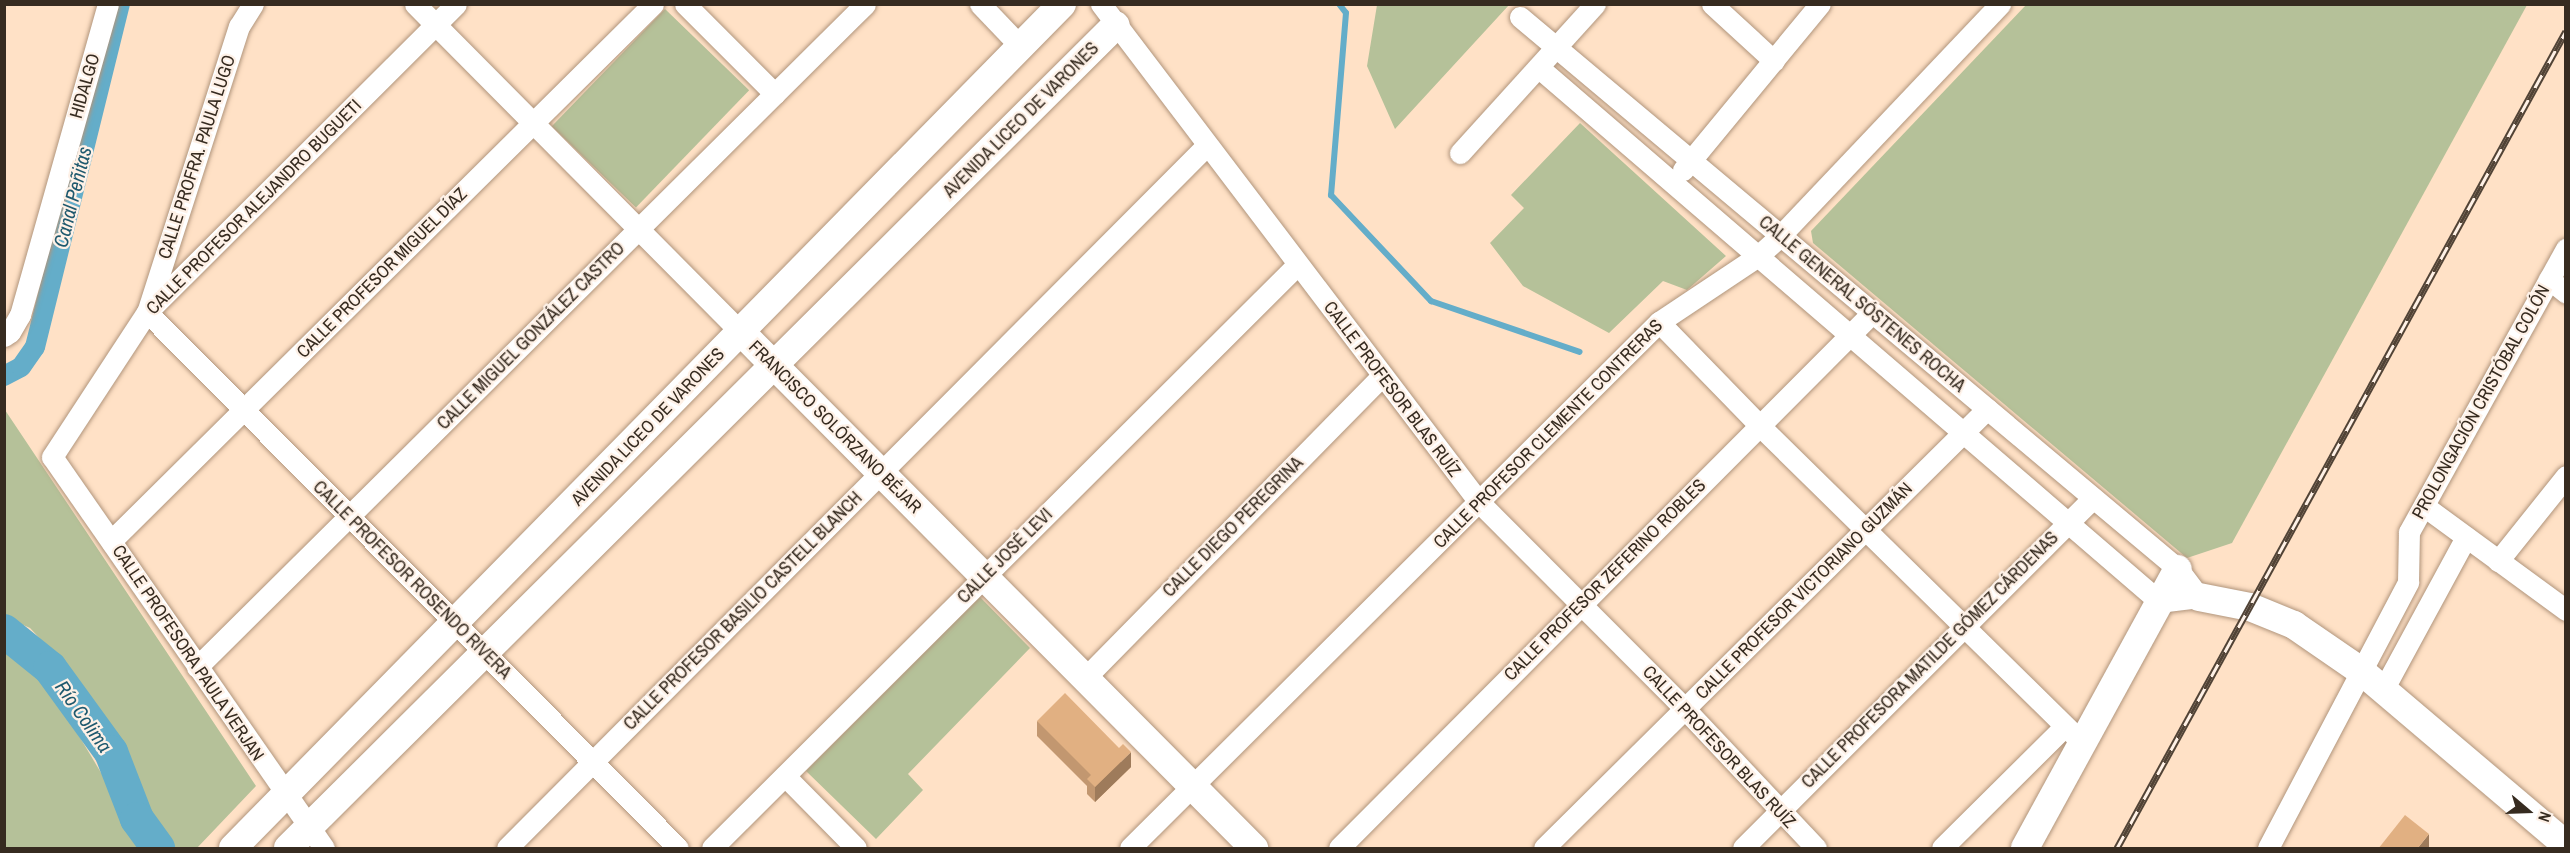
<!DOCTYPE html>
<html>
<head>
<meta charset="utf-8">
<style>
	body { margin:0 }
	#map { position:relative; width:2570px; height:853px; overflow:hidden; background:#ffe1c6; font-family:"Archivo Narrow",sans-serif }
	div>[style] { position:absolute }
	.green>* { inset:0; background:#b5c199; transform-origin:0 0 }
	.stream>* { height:6px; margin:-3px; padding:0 3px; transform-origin:3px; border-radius:3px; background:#64adc9 }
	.canal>* { height:20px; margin:-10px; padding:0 10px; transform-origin:10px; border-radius:10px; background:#64adc9 }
	.river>* { height:34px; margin:-17px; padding:0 17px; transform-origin:17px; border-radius:17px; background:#64adc9 }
	.roads { filter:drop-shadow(0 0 2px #b1957c) drop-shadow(0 0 2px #b1957c) }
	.street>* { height:21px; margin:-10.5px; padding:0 10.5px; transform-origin:10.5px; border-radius:10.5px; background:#fff }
	.secondary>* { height:28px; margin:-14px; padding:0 14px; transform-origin:14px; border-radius:14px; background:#fff }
	.rail>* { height:7px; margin-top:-3.5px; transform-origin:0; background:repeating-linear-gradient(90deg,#fef1e7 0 14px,#514336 0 28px); box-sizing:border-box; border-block:2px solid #514336 }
	.wall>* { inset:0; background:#c29770 }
	.shaded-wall>* { inset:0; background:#9e7b5b }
	.building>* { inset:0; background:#e1b082 }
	span { translate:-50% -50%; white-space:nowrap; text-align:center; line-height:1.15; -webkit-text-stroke:4.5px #fef1e7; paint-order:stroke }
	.street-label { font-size:18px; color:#362b20 }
	.water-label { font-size:20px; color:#1e596e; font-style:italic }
	.frame { position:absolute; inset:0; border:6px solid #362b20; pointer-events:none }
	.north { position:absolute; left:2498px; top:781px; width:60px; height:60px; -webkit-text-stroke:4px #fef1e7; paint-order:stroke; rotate:109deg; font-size:16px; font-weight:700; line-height:24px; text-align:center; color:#362b20 }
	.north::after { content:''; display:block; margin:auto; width:21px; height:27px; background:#362b20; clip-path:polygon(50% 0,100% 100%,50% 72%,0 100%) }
</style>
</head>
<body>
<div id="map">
	<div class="green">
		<div style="clip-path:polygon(1377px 5px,1377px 4px,1509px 5px,1395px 129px,1367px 66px)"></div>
		<div style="clip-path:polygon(2026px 5px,2527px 5px,2232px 543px,2187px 558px,1813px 243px,1811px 231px)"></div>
		<div style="left:665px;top:9px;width:117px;height:163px;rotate:44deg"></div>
		<div style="clip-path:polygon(1580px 123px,1726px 256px,1687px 290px,1663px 281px,1609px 333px,1523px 286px,1490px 243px,1524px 208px,1511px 195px)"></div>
		<div style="clip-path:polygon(5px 410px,256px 786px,197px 848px,168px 848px,150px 827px,130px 760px,78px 679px,30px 628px,5px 617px)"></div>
		<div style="clip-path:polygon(980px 597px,1030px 648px,908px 774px,923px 790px,876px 839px,806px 771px)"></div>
		<div style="clip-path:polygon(4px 647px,45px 679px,146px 848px,5px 848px)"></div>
	</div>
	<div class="stream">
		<div style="left:1339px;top:4px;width:11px;rotate:52deg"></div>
		<div style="left:1346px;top:13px;width:183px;rotate:94.7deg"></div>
		<div style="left:1331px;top:195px;width:146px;rotate:46.7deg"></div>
		<div style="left:1431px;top:301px;width:157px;rotate:18.9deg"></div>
	</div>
	<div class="canal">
		<div style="left:4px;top:376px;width:19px;rotate:-28deg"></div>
		<div style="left:21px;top:367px;width:24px;rotate:-55deg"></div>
		<div style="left:35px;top:347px;width:353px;rotate:-76.1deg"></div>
	</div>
	<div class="river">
		<div style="left:4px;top:631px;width:59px;rotate:38.8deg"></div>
		<div style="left:50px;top:668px;width:104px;rotate:54deg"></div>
		<div style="left:111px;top:752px;width:72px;rotate:68.8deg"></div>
		<div style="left:137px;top:819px;width:36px;rotate:54deg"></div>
	</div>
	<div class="roads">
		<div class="street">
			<div style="left:253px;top:4px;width:26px;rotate:122deg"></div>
			<div style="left:239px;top:26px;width:300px;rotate:107.8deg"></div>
			<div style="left:147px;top:312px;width:754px;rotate:45.27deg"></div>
			<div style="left:415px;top:4px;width:462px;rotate:45.2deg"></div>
			<div style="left:685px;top:4px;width:127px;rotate:45deg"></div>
			<div style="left:980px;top:4px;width:59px;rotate:46.4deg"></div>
			<div style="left:1101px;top:4px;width:625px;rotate:52.8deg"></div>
			<div style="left:1479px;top:502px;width:292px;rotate:45.1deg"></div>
			<div style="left:1685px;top:709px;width:191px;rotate:46.7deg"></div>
			<div style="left:1712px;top:4px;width:84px;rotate:42.6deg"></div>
			<div style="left:1520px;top:17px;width:859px;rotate:39.99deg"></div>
			<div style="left:2178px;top:569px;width:35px;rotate:53deg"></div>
			<div style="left:2199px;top:597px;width:39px;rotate:173deg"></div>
			<div style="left:2160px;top:602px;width:820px;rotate:-139.3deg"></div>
			<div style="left:1460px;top:153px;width:201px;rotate:-47.8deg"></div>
			<div style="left:1683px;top:170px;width:215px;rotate:-50.5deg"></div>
			<div style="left:2549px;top:279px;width:22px;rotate:39deg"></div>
			<div style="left:1659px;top:322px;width:144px;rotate:45.8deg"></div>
			<div style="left:1759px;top:425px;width:454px;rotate:44.5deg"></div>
			<div style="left:4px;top:336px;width:7px;rotate:-34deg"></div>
			<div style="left:10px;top:332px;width:20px;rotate:-60deg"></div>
			<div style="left:20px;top:315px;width:323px;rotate:-74.2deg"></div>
			<div style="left:2424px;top:506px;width:176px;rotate:36.2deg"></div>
			<div style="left:111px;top:541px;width:763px;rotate:-44.73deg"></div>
			<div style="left:2498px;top:561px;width:109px;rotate:-51.3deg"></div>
			<div style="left:197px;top:667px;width:941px;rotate:-44.78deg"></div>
			<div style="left:1085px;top:678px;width:424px;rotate:-45.5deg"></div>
			<div style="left:2383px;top:690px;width:174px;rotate:-61.5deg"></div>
			<div style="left:785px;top:776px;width:101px;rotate:45.4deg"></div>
			<div style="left:324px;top:848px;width:476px;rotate:-124.8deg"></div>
			<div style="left:52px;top:457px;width:173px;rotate:-56.8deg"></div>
			<div style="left:147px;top:312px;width:436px;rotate:-44.9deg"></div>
			<div style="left:507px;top:848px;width:992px;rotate:-45.12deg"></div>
			<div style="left:712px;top:848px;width:827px;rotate:-44.9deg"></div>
			<div style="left:1130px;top:848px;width:746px;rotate:-44.84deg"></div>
			<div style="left:1659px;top:322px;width:119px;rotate:-33.7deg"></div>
			<div style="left:1758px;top:256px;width:30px;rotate:-42deg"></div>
			<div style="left:1780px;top:236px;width:320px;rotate:-46.5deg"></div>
			<div style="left:1339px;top:848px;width:755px;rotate:-45.11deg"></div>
			<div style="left:1544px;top:848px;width:624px;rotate:-44.74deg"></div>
			<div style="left:1743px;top:848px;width:495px;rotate:-45deg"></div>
			<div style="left:1942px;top:848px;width:173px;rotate:-44.8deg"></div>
			<div style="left:2268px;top:848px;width:301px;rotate:-62.2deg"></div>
			<div style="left:2408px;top:582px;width:50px;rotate:-88.9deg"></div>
			<div style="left:2409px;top:532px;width:324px;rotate:-61deg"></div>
		</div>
		<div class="secondary">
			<div style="left:741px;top:332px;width:728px;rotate:45.17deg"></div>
			<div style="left:2199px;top:597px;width:52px;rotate:11.1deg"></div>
			<div style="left:2250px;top:607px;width:48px;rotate:22.2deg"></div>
			<div style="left:2294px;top:625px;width:81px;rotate:34.5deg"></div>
			<div style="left:2361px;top:671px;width:269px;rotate:40.3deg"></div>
			<div style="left:233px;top:848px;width:1183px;rotate:-45.51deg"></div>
			<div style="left:288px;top:848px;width:1167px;rotate:-44.83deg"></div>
			<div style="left:2025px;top:848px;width:318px;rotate:-61.3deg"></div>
		</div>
	</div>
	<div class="rail">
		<div style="left:2117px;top:848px;width:932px;rotate:-61.21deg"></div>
	</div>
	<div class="wall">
		<div style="clip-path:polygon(1037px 721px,1131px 767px,1095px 802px,1087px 794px,1087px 786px,1037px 736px)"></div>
	</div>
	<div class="shaded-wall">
		<div style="clip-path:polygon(1131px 752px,1131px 767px,1095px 802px,1095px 787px)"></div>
		<div style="clip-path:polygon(2429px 834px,2429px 849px,2417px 849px)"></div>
	</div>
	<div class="building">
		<div style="clip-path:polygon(1065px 693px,1119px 748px,1123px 744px,1131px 752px,1095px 787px,1087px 779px,1091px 775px,1037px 721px)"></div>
		<div style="clip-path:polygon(2405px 815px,2429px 834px,2417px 849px,2378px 849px)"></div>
	</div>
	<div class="street-label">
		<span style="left:85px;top:86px;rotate:-74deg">HIDALGO</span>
		<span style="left:1021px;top:120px;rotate:-45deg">AVENIDA LICEO DE VARONES</span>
		<span style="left:197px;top:157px;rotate:-72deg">CALLE PROFRA. PAULA LUGO</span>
		<span style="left:254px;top:207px;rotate:-45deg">CALLE PROFESOR ALEJANDRO BUGUETI</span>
		<span style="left:382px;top:273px;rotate:-45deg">CALLE PROFESOR MIGUEL DÍAZ</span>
		<span style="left:1862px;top:304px;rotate:40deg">CALLE GENERAL SÓSTENES ROCHA</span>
		<span style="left:531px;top:336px;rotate:-45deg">CALLE MIGUEL GONZÁLEZ CASTRO</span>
		<span style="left:1392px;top:389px;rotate:53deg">CALLE PROFESOR BLAS RUÍZ</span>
		<span style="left:2481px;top:402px;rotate:-61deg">PROLONGACIÓN CRISTÓBAL COLÓN</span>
		<span style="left:648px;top:427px;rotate:-46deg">AVENIDA LICEO DE VARONES</span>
		<span style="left:835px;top:427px;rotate:45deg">FRANCISCO SOLÓRZANO BÉJAR</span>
		<span style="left:1548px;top:434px;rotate:-45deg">CALLE PROFESOR CLEMENTE CONTRERAS</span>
		<span style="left:1233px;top:527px;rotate:-45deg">CALLE DIEGO PEREGRINA</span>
		<span style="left:1005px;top:556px;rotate:-45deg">CALLE JOSÉ LEVI</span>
		<span style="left:412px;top:580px;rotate:45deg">CALLE PROFESOR ROSENDO RIVERA</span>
		<span style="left:1605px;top:580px;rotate:-45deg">CALLE PROFESOR ZEFERINO ROBLES</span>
		<span style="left:1804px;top:591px;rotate:-45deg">CALLE PROFESOR VICTORIANO GUZMÁN</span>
		<span style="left:743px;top:611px;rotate:-45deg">CALLE PROFESOR BASILIO CASTELL BLANCH</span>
		<span style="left:188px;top:653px;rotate:56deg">CALLE PROFESORA PAULA VERJAN</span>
		<span style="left:1930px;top:660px;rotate:-45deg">CALLE PROFESORA MATILDE GÓMEZ CÁRDENAS</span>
		<span style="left:1719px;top:747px;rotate:47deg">CALLE PROFESOR BLAS RUÍZ</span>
	</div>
	<div class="water-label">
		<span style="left:72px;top:197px;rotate:-76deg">Canal Peñitas</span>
		<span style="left:84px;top:716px;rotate:55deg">Río Colima</span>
	</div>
	<div class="frame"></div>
	<div class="north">N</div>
</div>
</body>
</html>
